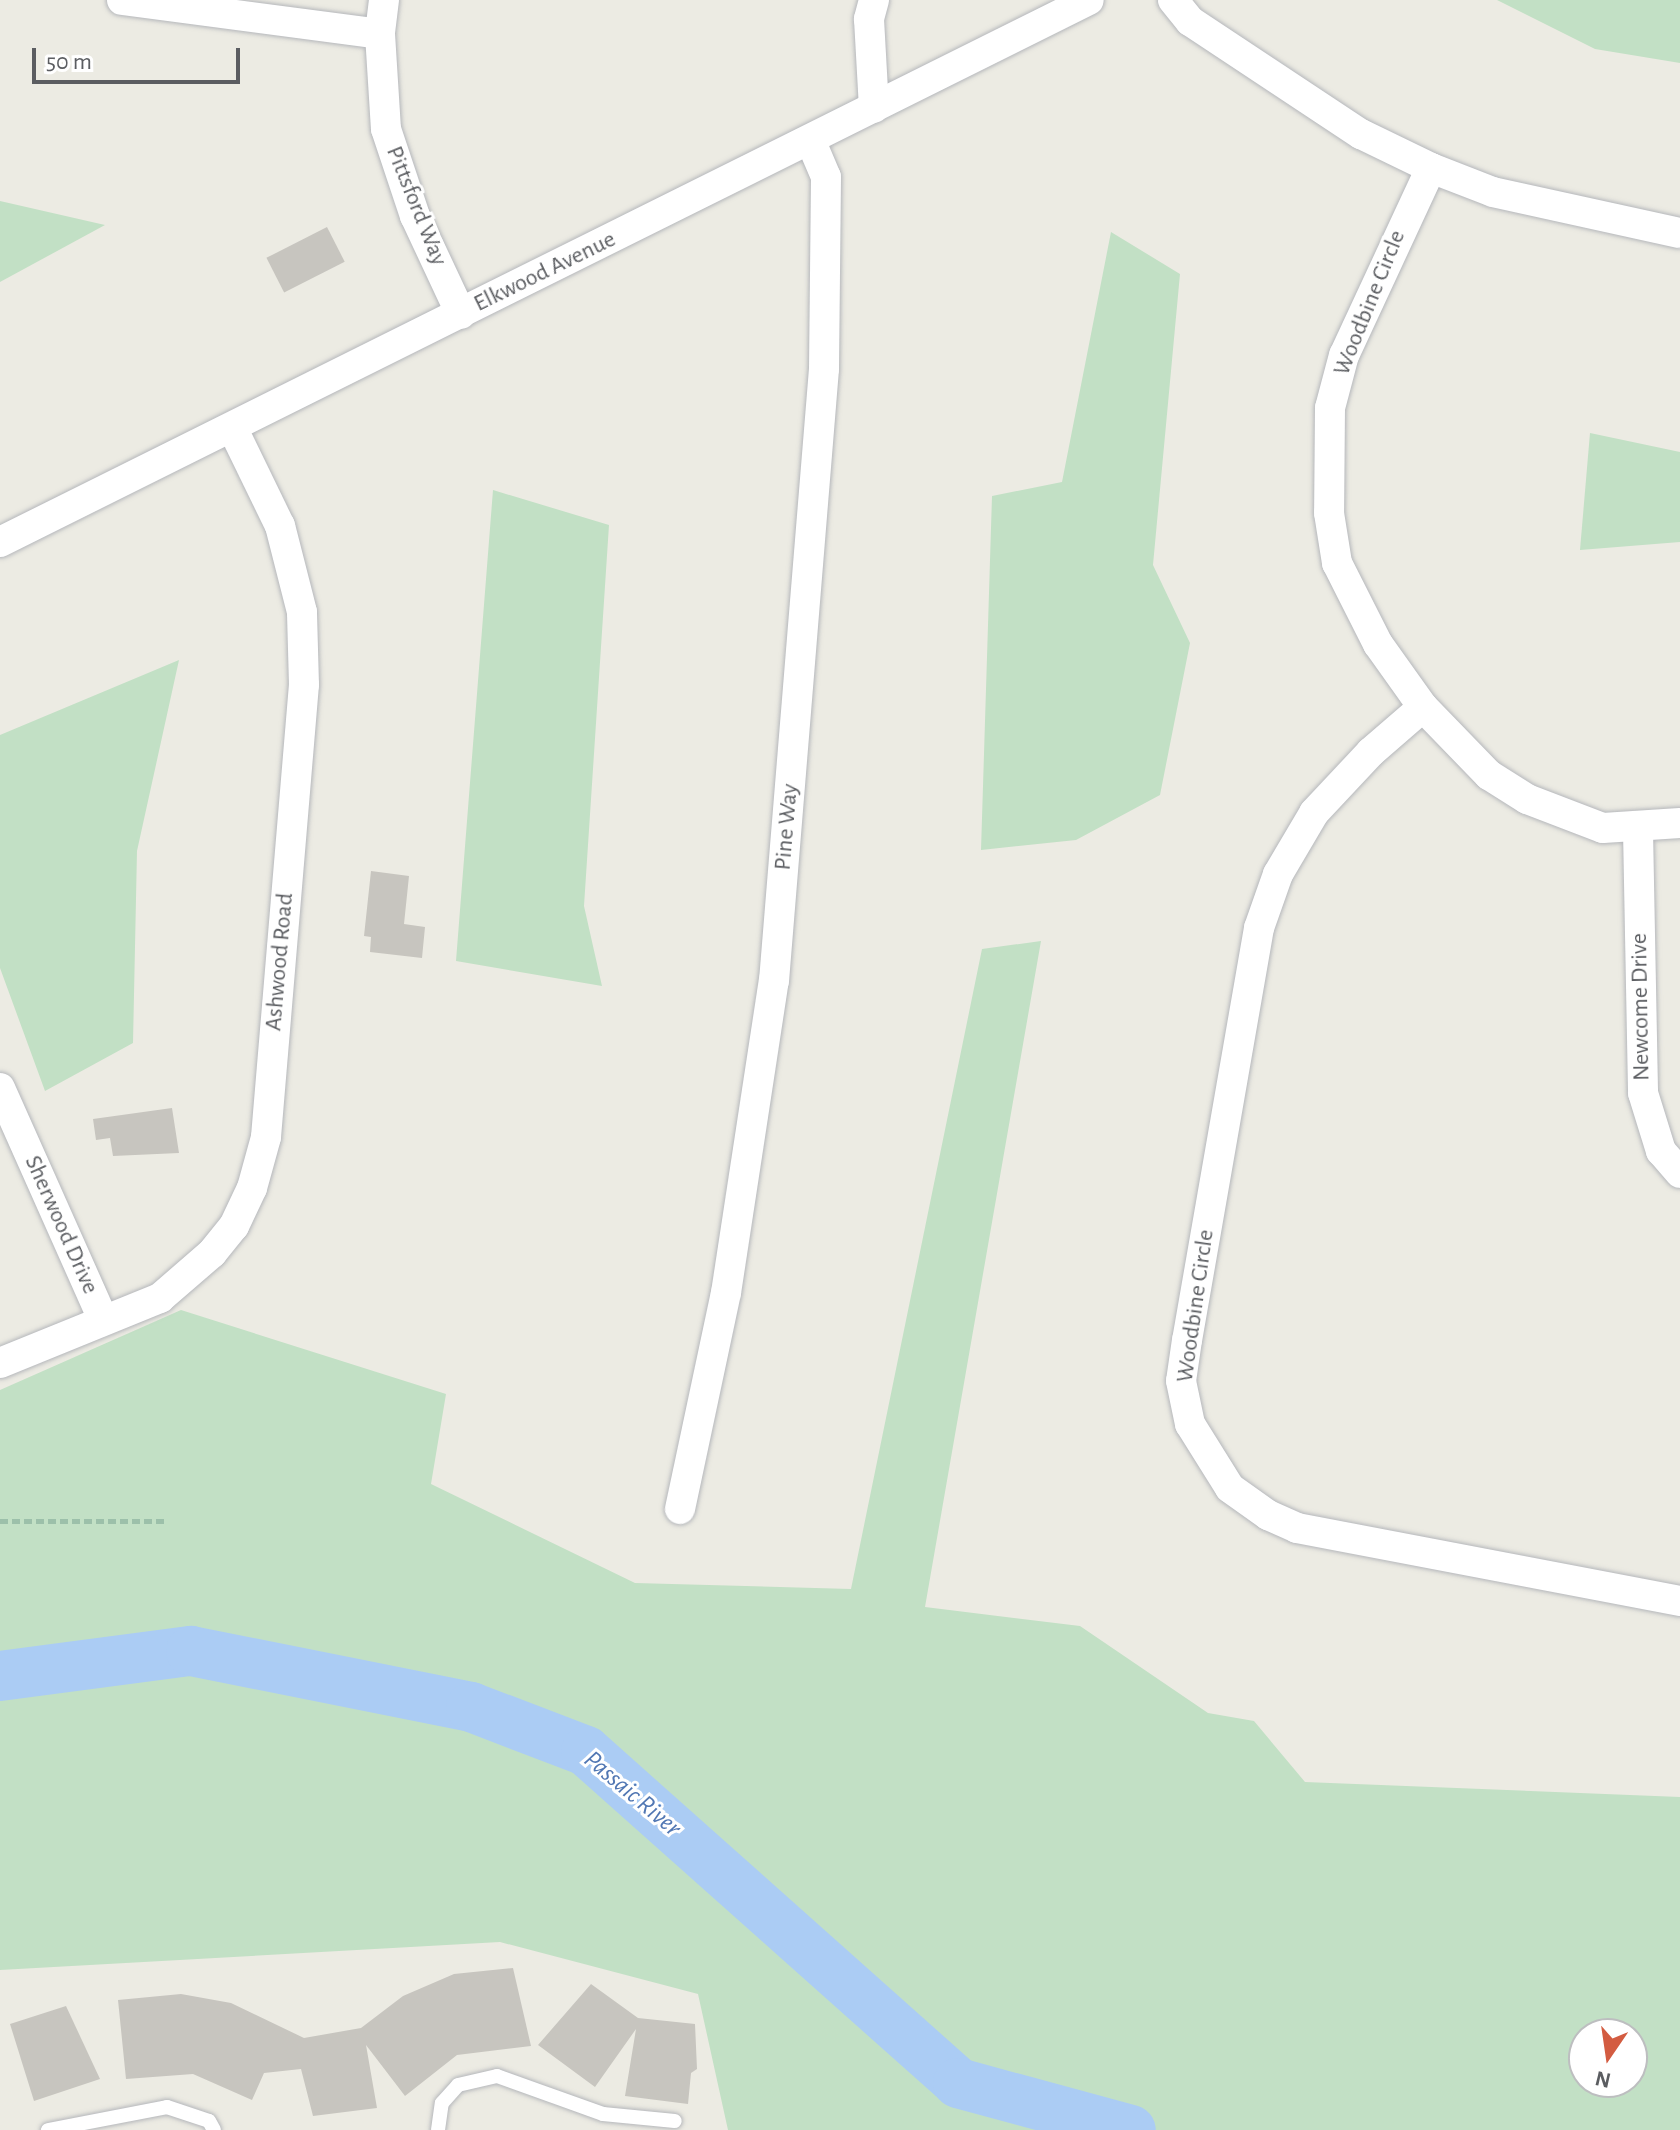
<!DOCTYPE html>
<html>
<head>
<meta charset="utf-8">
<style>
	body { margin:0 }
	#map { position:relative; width:1680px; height:2130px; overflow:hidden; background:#ecebe3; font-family:"Alegreya Sans",sans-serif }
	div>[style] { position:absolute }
	.green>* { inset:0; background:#c2e0c5 }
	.river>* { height:50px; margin:-25px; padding:0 25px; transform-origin:25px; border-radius:25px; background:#abccf4 }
	.building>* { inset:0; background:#c7c5bf; transform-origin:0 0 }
	.path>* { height:5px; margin-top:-2.5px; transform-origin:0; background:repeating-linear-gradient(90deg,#9cc0aa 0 8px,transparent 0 12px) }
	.roads { filter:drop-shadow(0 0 2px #b5b7bb) drop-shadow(0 0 2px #b5b7bb) }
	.service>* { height:14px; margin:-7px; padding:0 7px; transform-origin:7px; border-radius:7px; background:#fff }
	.minor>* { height:30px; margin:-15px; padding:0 15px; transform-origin:15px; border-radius:15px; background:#fff }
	span { translate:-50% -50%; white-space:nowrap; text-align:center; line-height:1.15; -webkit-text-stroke:6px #fff; paint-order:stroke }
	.street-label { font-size:24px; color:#5b5d61 }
	.water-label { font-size:26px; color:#5177b3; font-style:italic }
	.north { position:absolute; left:1568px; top:2018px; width:80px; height:80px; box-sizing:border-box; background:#fff; border:2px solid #bdbec0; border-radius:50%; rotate:193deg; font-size:22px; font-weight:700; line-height:32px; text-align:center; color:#5b5d61 }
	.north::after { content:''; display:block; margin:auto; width:28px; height:36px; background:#d35c41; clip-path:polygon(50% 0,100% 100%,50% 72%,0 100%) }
	.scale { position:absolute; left:32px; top:48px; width:208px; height:36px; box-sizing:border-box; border:4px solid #5b5d61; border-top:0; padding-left:10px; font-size:24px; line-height:28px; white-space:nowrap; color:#5b5d61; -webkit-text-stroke:6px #fff; paint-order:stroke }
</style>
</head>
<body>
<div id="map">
	<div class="green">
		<div style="clip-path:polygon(1497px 0,1680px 0,1680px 63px,1595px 49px)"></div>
		<div style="clip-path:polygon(0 201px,105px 225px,0 282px)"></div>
		<div style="clip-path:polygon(1111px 232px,1180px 274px,1153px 565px,1190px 643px,1160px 795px,1076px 840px,981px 850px,992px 496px,1062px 482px)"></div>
		<div style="clip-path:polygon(1590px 433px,1680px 452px,1680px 542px,1580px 550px)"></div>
		<div style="clip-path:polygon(493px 490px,609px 525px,584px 906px,602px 986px,456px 961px)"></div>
		<div style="clip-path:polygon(179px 660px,137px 851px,133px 1043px,45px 1091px,0 968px,0 735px)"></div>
		<div style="clip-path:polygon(evenodd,1041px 941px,925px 1607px,1080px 1626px,1208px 1713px,1254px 1721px,1305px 1782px,1680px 1797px,1680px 2130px,728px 2130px,698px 1994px,500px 1942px,0 1970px,0 1390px,181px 1310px,446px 1394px,431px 1484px,635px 1583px,851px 1589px,982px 949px,1041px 941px,1584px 2034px,1632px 2034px,1632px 2082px,1584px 2082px,1584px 2034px)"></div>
	</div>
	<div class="river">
		<div style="left:0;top:1676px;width:193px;rotate:-7.5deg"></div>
		<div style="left:191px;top:1651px;width:286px;rotate:11.3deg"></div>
		<div style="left:471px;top:1707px;width:123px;rotate:20.9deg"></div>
		<div style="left:586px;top:1751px;width:499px;rotate:41.7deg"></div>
		<div style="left:958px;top:2083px;width:179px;rotate:15.2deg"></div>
	</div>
	<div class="building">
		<div style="left:327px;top:227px;width:39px;height:68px;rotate:63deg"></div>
		<div style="clip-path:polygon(371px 871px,409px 876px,404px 924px,425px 927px,422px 958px,370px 952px,371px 937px,364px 936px)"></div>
		<div style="clip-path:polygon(172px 1108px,179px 1153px,113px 1156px,110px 1138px,96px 1140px,93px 1119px)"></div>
		<div style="clip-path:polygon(513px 1968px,531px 2046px,457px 2055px,405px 2096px,366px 2045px,377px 2108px,313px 2116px,301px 2069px,264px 2073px,252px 2100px,193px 2074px,126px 2079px,118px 2000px,181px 1994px,231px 2003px,304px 2038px,361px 2028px,403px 1996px,454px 1974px)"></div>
		<div style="clip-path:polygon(591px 1984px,638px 2018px,695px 2024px,697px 2069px,691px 2073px,688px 2104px,625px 2096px,636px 2029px,595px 2087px,538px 2045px)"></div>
		<div style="clip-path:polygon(66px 2006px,100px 2079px,34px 2101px,10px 2024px)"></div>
	</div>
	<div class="path">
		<div style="left:0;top:1521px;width:167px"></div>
	</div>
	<div class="roads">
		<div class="service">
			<div style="left:48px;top:2130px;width:121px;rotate:-10.9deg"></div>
			<div style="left:167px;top:2107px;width:44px;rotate:18.4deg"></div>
			<div style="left:209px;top:2121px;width:10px;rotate:61deg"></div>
			<div style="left:438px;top:2130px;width:27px;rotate:-82deg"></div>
			<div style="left:442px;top:2103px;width:24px;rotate:-48deg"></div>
			<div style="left:458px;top:2085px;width:40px;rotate:-13deg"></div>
			<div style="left:497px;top:2076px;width:113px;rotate:19.7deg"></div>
			<div style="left:603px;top:2114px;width:72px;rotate:5.6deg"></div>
		</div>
		<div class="minor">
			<div style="left:122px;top:0;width:260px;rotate:7.5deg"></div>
			<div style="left:384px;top:0;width:34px;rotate:97deg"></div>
			<div style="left:380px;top:34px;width:95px;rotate:86.4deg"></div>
			<div style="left:386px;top:129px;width:92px;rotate:71.6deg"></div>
			<div style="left:415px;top:216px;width:108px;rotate:64.9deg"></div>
			<div style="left:874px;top:0;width:20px;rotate:105deg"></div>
			<div style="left:869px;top:19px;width:89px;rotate:86.8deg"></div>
			<div style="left:1173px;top:0;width:27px;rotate:51deg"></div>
			<div style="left:1190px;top:21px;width:205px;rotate:33.5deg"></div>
			<div style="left:1361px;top:134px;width:78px;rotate:25.9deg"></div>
			<div style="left:1431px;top:168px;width:66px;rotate:21.2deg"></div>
			<div style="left:1493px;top:192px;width:191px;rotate:12.4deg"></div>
			<div style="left:1431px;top:168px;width:206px;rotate:114.9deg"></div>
			<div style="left:1344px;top:355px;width:55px;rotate:104.8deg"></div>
			<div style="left:1330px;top:408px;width:105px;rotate:90.5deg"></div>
			<div style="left:1329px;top:513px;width:51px;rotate:80.9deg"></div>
			<div style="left:1337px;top:563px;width:91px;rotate:63.2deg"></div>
			<div style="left:1378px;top:644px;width:77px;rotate:54.5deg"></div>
			<div style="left:1423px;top:707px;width:95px;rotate:45.9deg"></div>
			<div style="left:1489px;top:775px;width:45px;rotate:32.3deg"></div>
			<div style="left:1527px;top:799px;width:81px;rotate:20.9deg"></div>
			<div style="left:1603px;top:828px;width:77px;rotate:-3.7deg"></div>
			<div style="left:0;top:542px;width:1216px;rotate:-26.46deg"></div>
			<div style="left:1423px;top:707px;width:69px;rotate:139.1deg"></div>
			<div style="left:1371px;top:752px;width:83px;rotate:133.1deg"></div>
			<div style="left:1314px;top:813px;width:71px;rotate:120.5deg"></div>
			<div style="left:1278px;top:874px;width:57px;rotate:109.4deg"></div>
			<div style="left:1259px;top:928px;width:418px;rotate:99.9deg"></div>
			<div style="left:1187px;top:1340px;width:41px;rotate:98.3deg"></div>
			<div style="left:1181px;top:1381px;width:44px;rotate:78.2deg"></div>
			<div style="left:1190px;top:1424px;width:75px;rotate:58deg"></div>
			<div style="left:1230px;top:1488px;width:47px;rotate:35.4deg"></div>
			<div style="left:1268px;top:1515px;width:32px;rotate:24deg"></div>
			<div style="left:1297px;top:1528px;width:390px;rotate:10.8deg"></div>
			<div style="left:1638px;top:830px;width:263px;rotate:88.9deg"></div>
			<div style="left:1643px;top:1093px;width:61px;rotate:72.8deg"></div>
			<div style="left:1661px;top:1151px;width:29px;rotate:49deg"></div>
			<div style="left:0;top:1088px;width:253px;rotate:66deg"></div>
			<div style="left:0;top:1363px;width:173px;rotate:-22.1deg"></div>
			<div style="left:160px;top:1298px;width:69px;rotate:-40.9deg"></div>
			<div style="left:212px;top:1253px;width:35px;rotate:-51deg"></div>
			<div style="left:234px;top:1226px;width:42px;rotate:-64.7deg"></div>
			<div style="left:252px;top:1188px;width:53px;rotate:-74.6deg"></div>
			<div style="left:266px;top:1137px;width:454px;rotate:-85.2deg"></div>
			<div style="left:304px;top:685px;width:73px;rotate:-91.6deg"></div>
			<div style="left:302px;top:612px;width:89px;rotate:-104.3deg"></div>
			<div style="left:280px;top:526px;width:108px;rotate:-115.9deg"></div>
			<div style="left:680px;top:1509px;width:221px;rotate:-78deg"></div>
			<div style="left:726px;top:1293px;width:316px;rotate:-81.3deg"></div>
			<div style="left:774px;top:981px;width:614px;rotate:-85.33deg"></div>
			<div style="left:824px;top:369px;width:192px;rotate:-89.4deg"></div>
			<div style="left:826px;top:177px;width:39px;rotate:-113deg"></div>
		</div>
	</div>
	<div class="street-label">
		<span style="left:416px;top:206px;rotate:68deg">Pittsford Way</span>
		<span style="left:545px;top:272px;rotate:-26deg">Elkwood Avenue</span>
		<span style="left:1370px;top:303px;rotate:-68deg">Woodbine Circle</span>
		<span style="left:787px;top:827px;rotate:-85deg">Pine Way</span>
		<span style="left:280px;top:962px;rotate:-85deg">Ashwood Road</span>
		<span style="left:1641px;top:1007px;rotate:-91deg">Newcome Drive</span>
		<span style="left:61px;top:1225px;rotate:66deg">Sherwood Drive</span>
		<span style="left:1196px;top:1306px;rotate:-82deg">Woodbine Circle</span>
	</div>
	<div class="water-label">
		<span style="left:632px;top:1794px;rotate:40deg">Passaic River</span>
	</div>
	<div class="north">N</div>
	<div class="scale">50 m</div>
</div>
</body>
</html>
